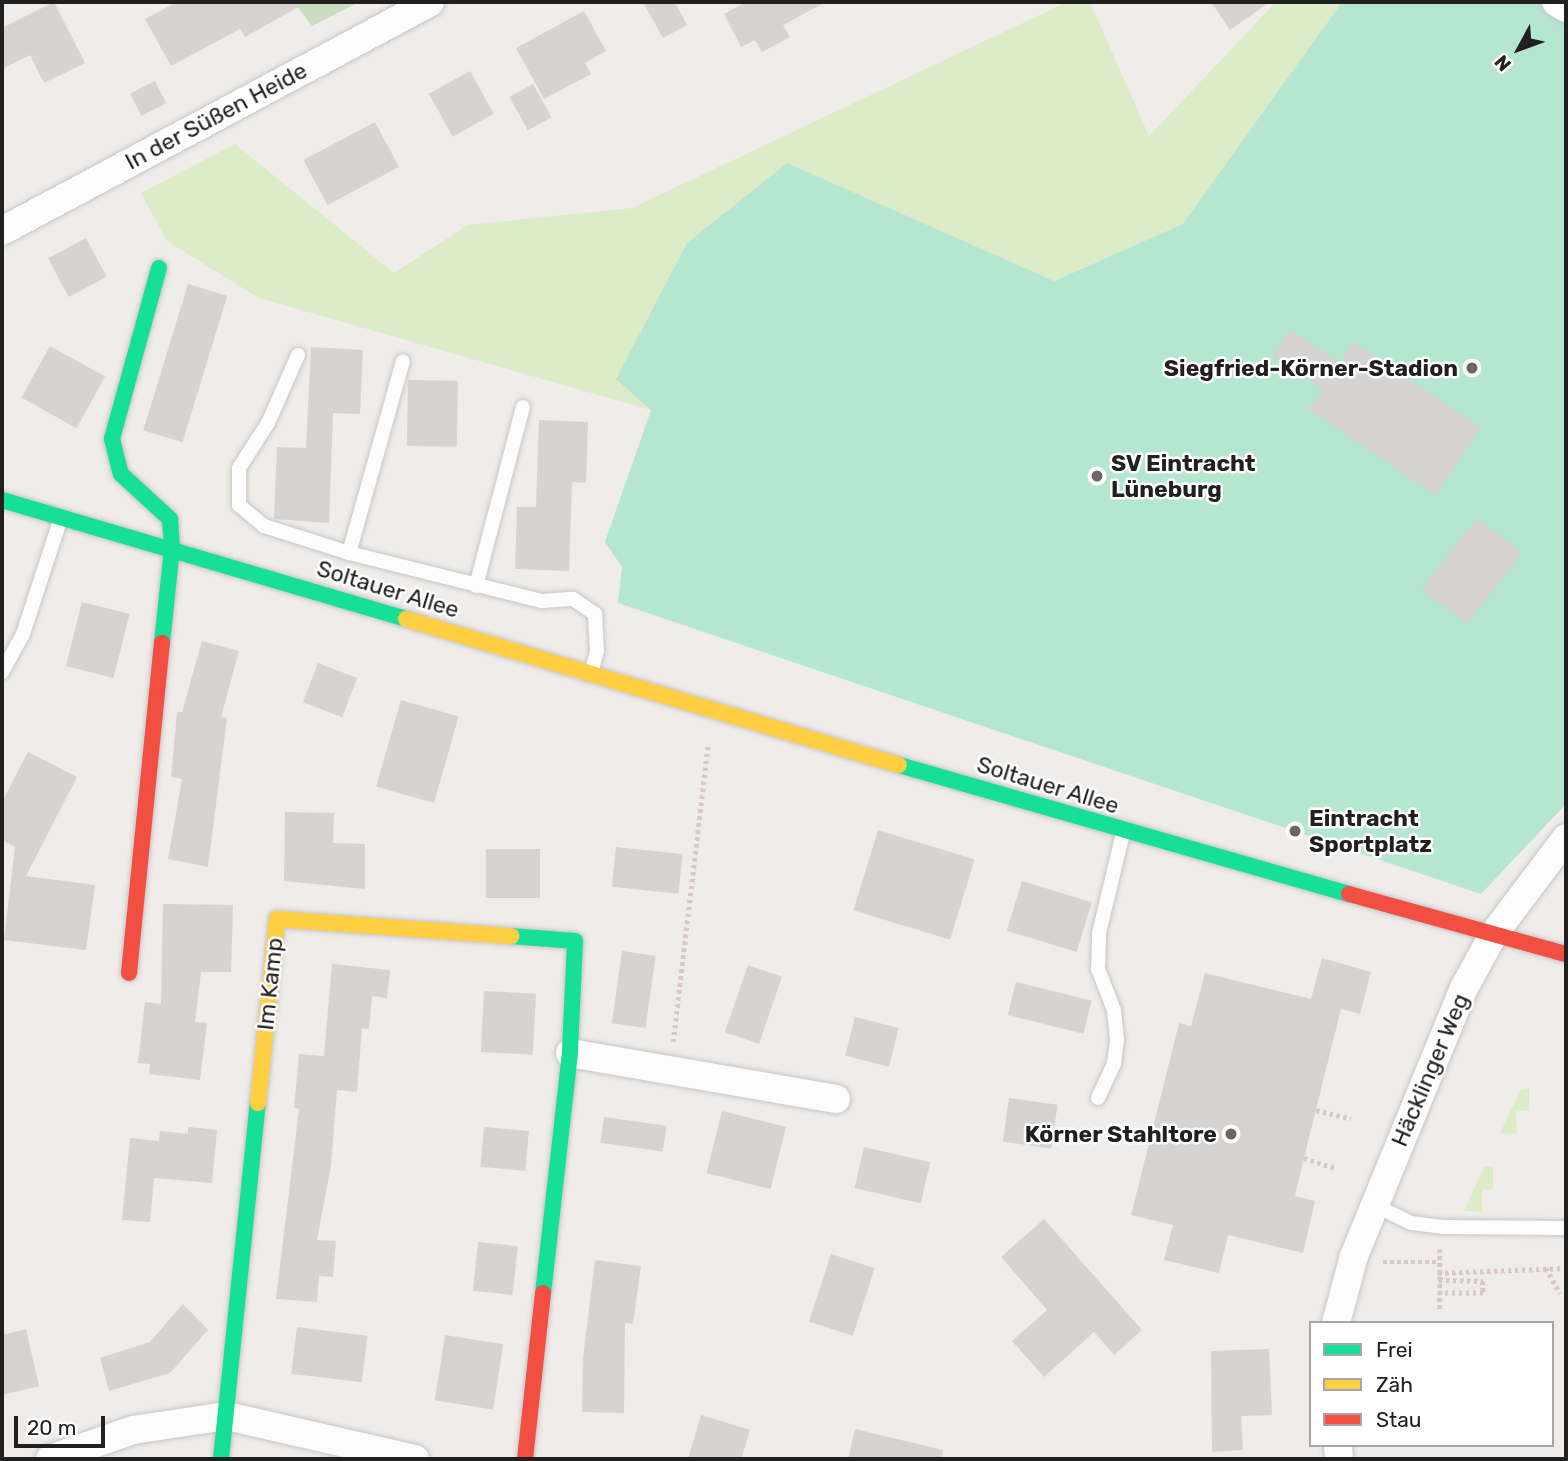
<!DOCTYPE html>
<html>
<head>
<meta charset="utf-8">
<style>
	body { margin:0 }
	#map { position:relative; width:1568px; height:1461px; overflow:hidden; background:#efece9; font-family:Rubik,sans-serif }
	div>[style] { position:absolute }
	.grass>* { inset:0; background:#dcecc7 }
	.forest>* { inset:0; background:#caddbe }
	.pitch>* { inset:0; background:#b4e6d0 }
	.building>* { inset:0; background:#d6d3d0; transform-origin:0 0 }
	.path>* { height:4.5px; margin-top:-2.25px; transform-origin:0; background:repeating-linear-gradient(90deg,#d8c9c7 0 3.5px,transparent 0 7px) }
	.roads { filter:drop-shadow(0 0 2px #c7c6c5) drop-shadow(0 0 2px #c7c6c5) }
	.lane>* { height:14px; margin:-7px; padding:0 7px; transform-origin:7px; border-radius:7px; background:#fdfcfc }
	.street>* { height:28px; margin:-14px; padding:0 14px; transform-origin:14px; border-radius:14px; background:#fdfcfc }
	.fast>* { height:16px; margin:-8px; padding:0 8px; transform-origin:8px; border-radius:8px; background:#16e098 }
	.slow>* { height:16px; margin:-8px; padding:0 8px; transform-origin:8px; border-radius:8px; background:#ffcf43 }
	.jam>* { height:16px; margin:-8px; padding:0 8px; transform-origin:8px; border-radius:8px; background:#f24e42 }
	.dots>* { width:19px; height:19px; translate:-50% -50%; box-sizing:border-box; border:4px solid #fff; border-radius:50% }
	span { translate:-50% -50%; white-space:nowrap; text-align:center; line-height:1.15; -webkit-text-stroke:5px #fff; paint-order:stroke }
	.street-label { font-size:23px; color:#202020 }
	.poi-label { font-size:23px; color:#202020; font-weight:700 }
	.right { translate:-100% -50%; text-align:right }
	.left { translate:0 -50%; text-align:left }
	.frame { position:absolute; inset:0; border:4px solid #202020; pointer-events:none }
	.legend { position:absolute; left:1309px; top:1321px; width:245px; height:126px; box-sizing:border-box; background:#fff; border:2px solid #a6a6a6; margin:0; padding:9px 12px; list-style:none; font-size:21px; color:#202020 }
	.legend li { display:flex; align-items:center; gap:14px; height:35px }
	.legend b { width:35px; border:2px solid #a6a6a6 }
	.north { position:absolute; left:1484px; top:14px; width:70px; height:70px; -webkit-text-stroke:5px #fff; paint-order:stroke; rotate:229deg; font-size:19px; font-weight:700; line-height:28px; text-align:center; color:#202020 }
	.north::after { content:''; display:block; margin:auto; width:24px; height:32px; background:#202020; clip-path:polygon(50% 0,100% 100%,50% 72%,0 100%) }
	.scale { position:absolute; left:14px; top:1416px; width:91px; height:32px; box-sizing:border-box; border:4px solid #202020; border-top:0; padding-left:9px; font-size:21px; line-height:24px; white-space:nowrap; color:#202020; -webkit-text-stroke:5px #fff; paint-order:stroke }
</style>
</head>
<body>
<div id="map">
	<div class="grass">
		<div style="clip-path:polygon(1067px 2px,1090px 2px,1149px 136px,1276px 2px,1342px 2px,1183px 224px,1053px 281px,787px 163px,651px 410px,259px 298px,167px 241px,141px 193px,235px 144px,394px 273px,468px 225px,632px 208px)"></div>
		<div style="clip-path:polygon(1529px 1088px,1529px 1111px,1516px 1111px,1517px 1134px,1500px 1133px,1521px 1089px)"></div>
		<div style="clip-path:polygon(1484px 1167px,1493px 1167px,1493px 1189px,1482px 1190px,1482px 1212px,1464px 1211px)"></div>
	</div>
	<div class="forest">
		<div style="clip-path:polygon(294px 2px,359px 2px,312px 26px)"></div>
	</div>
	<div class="pitch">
		<div style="clip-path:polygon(1342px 2px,1540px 2px,1566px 19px,1566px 804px,1481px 894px,618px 603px,622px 567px,605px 542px,651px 410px,616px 379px,687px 243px,787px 163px,1054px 281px,1183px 224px)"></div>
	</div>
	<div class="building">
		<div style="clip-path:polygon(54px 2px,85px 63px,44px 83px,30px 55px,2px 69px,2px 28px)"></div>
		<div style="clip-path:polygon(177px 2px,307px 2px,245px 37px,240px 29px,171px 66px,145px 19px)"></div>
		<div style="clip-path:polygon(643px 2px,675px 2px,687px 25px,663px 38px)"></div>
		<div style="clip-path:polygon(746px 2px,826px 2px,783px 25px,790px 37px,762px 52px,755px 40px,741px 47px,724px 14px)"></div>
		<div style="clip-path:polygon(1211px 2px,1270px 2px,1230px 30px)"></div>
		<div style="clip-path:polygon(584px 11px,606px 51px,585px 63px,591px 74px,544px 99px,516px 48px)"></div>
		<div style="left:470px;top:71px;width:49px;height:47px;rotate:61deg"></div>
		<div style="left:155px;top:81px;width:25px;height:28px;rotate:63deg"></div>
		<div style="left:533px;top:84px;width:38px;height:27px;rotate:61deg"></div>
		<div style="left:375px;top:122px;width:51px;height:81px;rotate:62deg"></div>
		<div style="left:86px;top:238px;width:44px;height:43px;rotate:62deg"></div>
		<div style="left:188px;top:284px;width:41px;height:153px;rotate:17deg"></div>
		<div style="clip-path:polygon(1290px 330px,1340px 363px,1354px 342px,1481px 428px,1435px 495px,1309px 409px,1323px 389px,1273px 356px)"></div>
		<div style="left:50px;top:346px;width:63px;height:59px;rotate:29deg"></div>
		<div style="clip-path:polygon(311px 347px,363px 350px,360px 414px,333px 413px,329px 523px,274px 519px,277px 447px,306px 448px)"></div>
		<div style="left:408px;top:380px;width:50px;height:66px;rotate:1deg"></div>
		<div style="clip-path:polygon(539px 420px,588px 422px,586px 483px,572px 482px,569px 571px,515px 569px,517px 507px,536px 507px)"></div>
		<div style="left:1477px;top:518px;width:57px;height:90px;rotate:38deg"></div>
		<div style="left:82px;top:602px;width:49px;height:66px;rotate:14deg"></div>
		<div style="clip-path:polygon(202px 641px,239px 651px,221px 717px,227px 718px,208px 867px,168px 859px,182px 779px,171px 777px,177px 712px,182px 712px)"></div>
		<div style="left:318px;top:663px;width:42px;height:42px;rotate:21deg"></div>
		<div style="left:401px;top:700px;width:60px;height:90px;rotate:16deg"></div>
		<div style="clip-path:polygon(28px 752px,77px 777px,26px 876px,95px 885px,86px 950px,4px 940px,15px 847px,2px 840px,2px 802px)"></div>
		<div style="clip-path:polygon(285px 812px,334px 813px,333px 843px,365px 844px,365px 889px,284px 881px)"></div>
		<div style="left:878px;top:830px;width:101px;height:84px;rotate:17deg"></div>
		<div style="left:616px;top:847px;width:67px;height:40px;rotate:6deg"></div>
		<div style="left:486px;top:849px;width:54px;height:49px"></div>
		<div style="left:1022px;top:881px;width:73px;height:52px;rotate:17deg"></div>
		<div style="clip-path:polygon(163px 904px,233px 905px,231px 972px,201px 972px,195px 1022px,207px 1023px,200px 1080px,149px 1074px,150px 1064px,138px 1063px,145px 1002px,161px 1004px)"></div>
		<div style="left:622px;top:951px;width:34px;height:73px;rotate:8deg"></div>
		<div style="clip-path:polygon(1322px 958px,1371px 972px,1360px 1014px,1341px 1009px,1304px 1158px,1295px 1196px,1315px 1201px,1303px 1253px,1228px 1235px,1219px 1273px,1164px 1260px,1173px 1225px,1131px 1215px,1179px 1023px,1191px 1026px,1205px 973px,1311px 999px)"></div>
		<div style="clip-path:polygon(332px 964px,390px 970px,387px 998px,372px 996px,369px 1029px,362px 1028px,357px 1092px,337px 1090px,331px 1165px,317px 1240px,336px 1241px,333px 1277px,319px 1276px,317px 1302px,276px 1299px,299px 1109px,294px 1108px,299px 1054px,324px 1056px)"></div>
		<div style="left:748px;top:965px;width:36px;height:71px;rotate:19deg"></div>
		<div style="left:1016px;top:982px;width:78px;height:34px;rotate:14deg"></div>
		<div style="left:484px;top:991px;width:52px;height:61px;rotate:3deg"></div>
		<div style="left:855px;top:1017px;width:45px;height:40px;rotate:14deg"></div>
		<div style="left:1009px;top:1098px;width:49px;height:44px;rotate:8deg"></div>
		<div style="left:722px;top:1111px;width:66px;height:64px;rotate:14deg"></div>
		<div style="left:604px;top:1117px;width:63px;height:26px;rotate:8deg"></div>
		<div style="clip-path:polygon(188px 1127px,217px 1130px,212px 1183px,154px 1178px,150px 1222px,122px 1220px,130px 1138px,159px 1141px,160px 1131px,188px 1134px)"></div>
		<div style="left:484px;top:1127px;width:45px;height:40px;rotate:5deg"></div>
		<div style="left:864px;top:1147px;width:68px;height:42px;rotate:13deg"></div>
		<div style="clip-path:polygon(1044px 1219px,1142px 1330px,1114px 1355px,1094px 1332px,1044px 1377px,1012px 1341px,1047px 1310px,1001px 1257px)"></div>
		<div style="left:478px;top:1242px;width:40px;height:49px;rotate:6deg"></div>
		<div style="left:831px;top:1254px;width:46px;height:71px;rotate:18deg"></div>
		<div style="clip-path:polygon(595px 1260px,641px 1266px,633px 1324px,625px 1323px,624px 1413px,582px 1412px,583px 1358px)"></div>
		<div style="clip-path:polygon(183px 1304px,208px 1330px,170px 1373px,109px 1391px,100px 1358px,150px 1342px)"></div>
		<div style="left:297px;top:1327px;width:71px;height:47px;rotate:7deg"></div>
		<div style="clip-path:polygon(26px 1329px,39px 1386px,2px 1395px,2px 1335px)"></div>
		<div style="left:445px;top:1335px;width:59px;height:66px;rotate:9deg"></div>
		<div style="clip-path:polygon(1269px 1349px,1272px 1415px,1241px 1416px,1243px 1450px,1212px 1452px,1211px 1351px)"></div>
		<div style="clip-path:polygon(701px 1415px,750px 1430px,741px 1459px,688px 1459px)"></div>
		<div style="clip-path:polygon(855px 1429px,943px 1450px,942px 1459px,848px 1459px)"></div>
	</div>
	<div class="path">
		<div style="left:673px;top:1042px;width:299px;rotate:-83.3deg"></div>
		<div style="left:1316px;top:1110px;width:36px;rotate:14deg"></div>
		<div style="left:1304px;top:1158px;width:32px;rotate:18deg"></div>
		<div style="left:1440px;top:1249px;width:60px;rotate:90deg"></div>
		<div style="left:1383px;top:1262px;width:55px"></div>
		<div style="left:1546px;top:1268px;width:29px;rotate:61deg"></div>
		<div style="left:1438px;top:1273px;width:128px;rotate:-2.2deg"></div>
		<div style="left:1439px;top:1280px;width:44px;rotate:1.3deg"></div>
		<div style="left:1483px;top:1281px;width:12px;rotate:90deg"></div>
		<div style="left:1483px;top:1293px;width:44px;rotate:180deg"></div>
	</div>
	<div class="roads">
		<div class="lane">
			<div style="left:298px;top:355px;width:74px;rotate:113.8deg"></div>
			<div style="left:268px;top:423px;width:54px;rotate:122.8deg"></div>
			<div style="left:239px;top:468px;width:37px;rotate:90deg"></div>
			<div style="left:239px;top:505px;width:33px;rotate:40deg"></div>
			<div style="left:264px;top:526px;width:89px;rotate:17.6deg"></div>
			<div style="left:349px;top:553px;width:199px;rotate:14deg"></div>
			<div style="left:542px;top:601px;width:31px;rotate:-4deg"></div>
			<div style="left:573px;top:599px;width:27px;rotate:34deg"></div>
			<div style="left:595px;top:614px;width:37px;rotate:87deg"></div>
			<div style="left:597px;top:651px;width:23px;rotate:105deg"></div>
			<div style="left:349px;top:553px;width:199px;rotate:-74.3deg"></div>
			<div style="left:476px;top:586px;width:185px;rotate:-75.3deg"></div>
			<div style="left:2px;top:672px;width:43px;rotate:-61.1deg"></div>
			<div style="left:23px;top:634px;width:122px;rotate:-71.9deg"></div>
			<div style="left:1098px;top:1098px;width:38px;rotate:-65deg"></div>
			<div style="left:1114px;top:1064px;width:25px;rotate:-83deg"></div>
			<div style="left:1117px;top:1039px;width:29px;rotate:-96deg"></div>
			<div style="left:1114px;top:1010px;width:44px;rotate:-111.3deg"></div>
			<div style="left:1098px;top:969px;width:36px;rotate:-88deg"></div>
			<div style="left:1099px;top:933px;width:103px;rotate:-76.5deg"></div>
			<div style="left:1374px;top:1205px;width:41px;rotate:25.9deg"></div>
			<div style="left:1411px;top:1223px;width:32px;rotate:7deg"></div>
			<div style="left:1443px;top:1227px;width:123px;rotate:0.5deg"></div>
		</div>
		<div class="street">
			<div style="left:1556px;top:2px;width:12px;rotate:31deg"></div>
			<div style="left:2px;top:231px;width:485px;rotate:-28.1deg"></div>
			<div style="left:570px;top:1053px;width:270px;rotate:9.8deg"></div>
			<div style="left:1336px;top:1323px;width:69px;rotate:-75deg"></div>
			<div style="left:1354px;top:1256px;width:290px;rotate:-67.7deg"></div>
			<div style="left:1464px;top:988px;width:60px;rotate:-61.3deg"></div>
			<div style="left:1493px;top:935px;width:121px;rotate:-53deg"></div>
			<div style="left:1338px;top:1445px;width:14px;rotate:86deg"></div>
			<div style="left:50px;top:1459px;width:88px;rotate:-19.3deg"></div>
			<div style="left:133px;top:1430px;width:95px;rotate:-8.5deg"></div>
			<div style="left:227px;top:1416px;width:193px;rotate:12.9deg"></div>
		</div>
		<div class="fast">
			<div style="left:159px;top:268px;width:177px;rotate:105.4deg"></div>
			<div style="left:112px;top:439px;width:36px;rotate:76deg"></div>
			<div style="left:121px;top:474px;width:67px;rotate:42.6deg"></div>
			<div style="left:170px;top:519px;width:29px;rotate:86deg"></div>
			<div style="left:172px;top:548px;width:96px;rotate:96deg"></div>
			<div style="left:2px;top:500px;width:421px;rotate:16.4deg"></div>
			<div style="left:899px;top:765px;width:468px;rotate:16deg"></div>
			<div style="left:511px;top:936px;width:64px;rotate:4.5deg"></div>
			<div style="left:575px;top:941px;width:112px;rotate:92.6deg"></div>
			<div style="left:570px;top:1053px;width:242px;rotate:96.4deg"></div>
			<div style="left:221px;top:1459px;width:358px;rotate:-84.1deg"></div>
		</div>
		<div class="slow">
			<div style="left:406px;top:619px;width:514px;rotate:16.5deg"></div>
			<div style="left:258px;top:1103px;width:185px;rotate:-84.1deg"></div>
			<div style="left:277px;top:919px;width:235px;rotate:4.2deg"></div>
		</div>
		<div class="jam">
			<div style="left:1349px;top:894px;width:225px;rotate:15.5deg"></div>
			<div style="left:129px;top:973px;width:332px;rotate:-84.3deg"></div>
			<div style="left:525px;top:1459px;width:167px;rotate:-83.8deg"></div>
		</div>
	</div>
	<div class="dots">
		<div style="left:1472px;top:368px;background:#686766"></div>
		<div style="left:1097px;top:476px;background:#686766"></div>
		<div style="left:1295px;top:831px;background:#686766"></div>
		<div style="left:1231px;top:1134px;background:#686766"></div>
	</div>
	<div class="street-label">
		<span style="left:216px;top:116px;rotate:-28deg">In der Süßen Heide</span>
		<span style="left:388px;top:589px;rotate:17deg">Soltauer Allee</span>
		<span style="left:1048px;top:785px;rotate:17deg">Soltauer Allee</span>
		<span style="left:270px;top:984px;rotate:-84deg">Im Kamp</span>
		<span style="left:1430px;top:1070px;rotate:-67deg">Häcklinger Weg</span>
	</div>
	<div class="poi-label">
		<span class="right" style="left:1458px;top:368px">Siegfried-Körner-Stadion</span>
		<span class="left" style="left:1111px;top:476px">SV Eintracht<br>Lüneburg</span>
		<span class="left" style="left:1309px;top:831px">Eintracht<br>Sportplatz</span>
		<span class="right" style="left:1217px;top:1134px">Körner Stahltore</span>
	</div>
	<div class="frame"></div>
	<ul class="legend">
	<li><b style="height:9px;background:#16e098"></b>Frei</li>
	<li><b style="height:9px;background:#ffcf43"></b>Zäh</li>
	<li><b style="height:9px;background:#f24e42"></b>Stau</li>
	</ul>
	<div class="north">N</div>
	<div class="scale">20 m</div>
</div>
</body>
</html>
